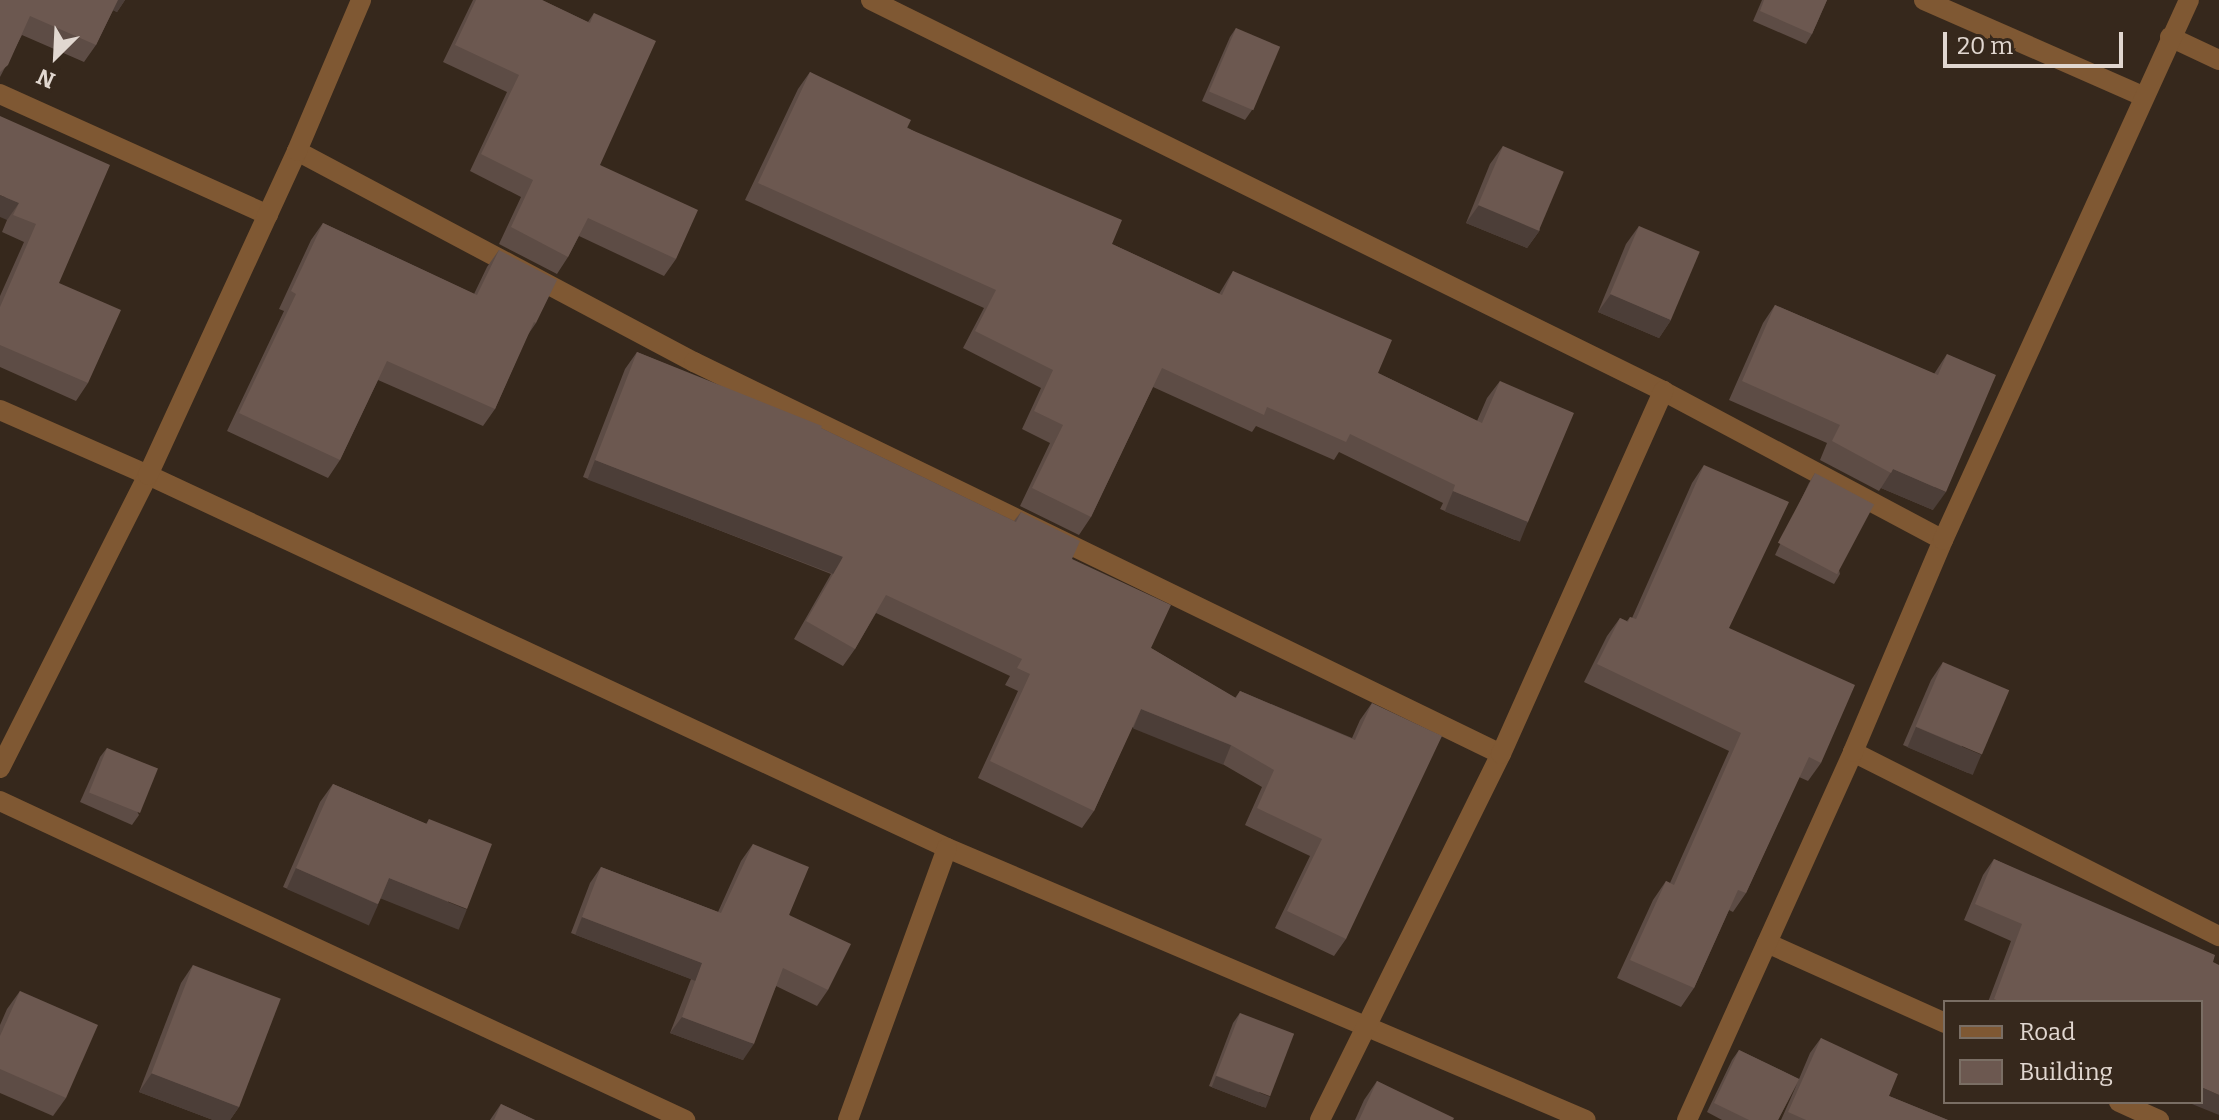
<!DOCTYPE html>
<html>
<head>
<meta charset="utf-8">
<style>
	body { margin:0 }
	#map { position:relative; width:2219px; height:1120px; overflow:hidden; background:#36281c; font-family:Bitter,serif }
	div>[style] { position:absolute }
	.minor>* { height:20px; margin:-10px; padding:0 10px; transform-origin:10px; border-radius:10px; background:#7f5833 }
	.wall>* { inset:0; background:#5d4c45 }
	.shaded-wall>* { inset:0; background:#4c3e38; transform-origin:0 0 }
	.building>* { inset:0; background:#6c5850; transform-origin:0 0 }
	span { translate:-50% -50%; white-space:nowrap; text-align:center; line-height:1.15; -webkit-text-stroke:7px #36281c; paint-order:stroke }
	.legend { position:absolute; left:1943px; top:1000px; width:260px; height:104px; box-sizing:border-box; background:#36281c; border:2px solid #7a6e64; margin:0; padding:10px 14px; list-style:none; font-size:24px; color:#e1d7d0 }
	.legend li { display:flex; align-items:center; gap:16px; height:40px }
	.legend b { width:40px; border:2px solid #7a6e64 }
	.north { position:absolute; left:16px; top:16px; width:80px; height:80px; -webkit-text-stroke:6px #36281c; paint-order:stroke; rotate:204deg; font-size:22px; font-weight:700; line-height:32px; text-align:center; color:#e1d7d0 }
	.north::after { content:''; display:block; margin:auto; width:28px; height:36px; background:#e1d7d0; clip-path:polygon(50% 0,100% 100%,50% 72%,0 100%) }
	.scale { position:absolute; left:1943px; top:32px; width:180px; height:36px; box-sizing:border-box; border:4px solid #e1d7d0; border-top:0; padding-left:10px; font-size:24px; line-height:28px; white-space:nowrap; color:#e1d7d0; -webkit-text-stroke:6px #36281c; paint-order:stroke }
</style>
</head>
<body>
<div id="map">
	<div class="minor">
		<div style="left:871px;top:0;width:883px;rotate:26.27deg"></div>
		<div style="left:1663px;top:391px;width:317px;rotate:28deg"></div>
		<div style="left:1924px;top:0;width:239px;rotate:23.7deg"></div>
		<div style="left:2170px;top:37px;width:54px;rotate:25.1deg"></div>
		<div style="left:0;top:94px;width:294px;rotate:24.3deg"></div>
		<div style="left:297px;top:151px;width:450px;rotate:28deg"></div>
		<div style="left:694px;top:362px;width:897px;rotate:25.91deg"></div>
		<div style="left:0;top:410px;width:162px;rotate:23.7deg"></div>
		<div style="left:148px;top:475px;width:882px;rotate:25.02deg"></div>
		<div style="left:947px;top:848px;width:694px;rotate:23.06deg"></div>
		<div style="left:1853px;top:752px;width:410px;rotate:26.7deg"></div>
		<div style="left:0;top:768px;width:328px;rotate:-63.2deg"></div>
		<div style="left:148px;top:475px;width:357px;rotate:-65.3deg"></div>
		<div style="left:297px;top:151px;width:164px;rotate:-67deg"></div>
		<div style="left:0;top:801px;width:756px;rotate:24.97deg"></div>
		<div style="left:1767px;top:943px;width:195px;rotate:24.2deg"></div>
		<div style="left:2119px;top:1102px;width:44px;rotate:24.2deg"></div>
		<div style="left:848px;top:1120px;width:289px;rotate:-70deg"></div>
		<div style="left:1320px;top:1120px;width:408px;rotate:-63.7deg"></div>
		<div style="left:1501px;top:754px;width:398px;rotate:-65.9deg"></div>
		<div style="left:1687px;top:1120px;width:404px;rotate:-65.7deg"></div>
		<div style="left:1853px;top:752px;width:230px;rotate:-67deg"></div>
		<div style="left:1943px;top:540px;width:593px;rotate:-65.51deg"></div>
	</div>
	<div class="wall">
		<div style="clip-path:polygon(0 0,125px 0,117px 12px,113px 10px,96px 45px,84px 62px,22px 35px,0 77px)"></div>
		<div style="clip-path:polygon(473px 0,542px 0,588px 22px,594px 13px,600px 165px,676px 259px,664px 276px,579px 236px,568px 257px,557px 274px,499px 244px,521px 197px,470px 171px,507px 92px,443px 62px)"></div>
		<div style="clip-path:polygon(1762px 0,1827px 0,1812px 34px,1806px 44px,1753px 21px)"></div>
		<div style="clip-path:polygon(1236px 28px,1252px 110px,1245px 120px,1202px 101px,1230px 37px)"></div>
		<div style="clip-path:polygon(810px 72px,1112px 244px,1219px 294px,1233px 271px,1378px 373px,1477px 421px,1487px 398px,1500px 381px,1528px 522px,1515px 540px,1440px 509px,1443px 503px,1339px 452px,1334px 460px,1256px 426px,1252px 432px,1153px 387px,1091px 517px,1079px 535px,1020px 506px,1050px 443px,1022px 429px,1041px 388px,963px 348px,984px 308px,745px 200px,798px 89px)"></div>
		<div style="clip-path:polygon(0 116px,59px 283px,88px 383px,76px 401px,0 367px,0 296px,24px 242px,2px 232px,7px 220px)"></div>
		<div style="clip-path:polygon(1503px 146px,1540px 230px,1527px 248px,1466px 223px,1490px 164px)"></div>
		<div style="clip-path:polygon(323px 223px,474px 294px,487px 267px,499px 250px,536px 323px,527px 336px,495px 409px,483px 426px,378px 380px,340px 460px,328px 478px,227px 431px,284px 311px,279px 309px,311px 240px)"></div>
		<div style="clip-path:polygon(1639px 226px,1671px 320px,1659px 338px,1598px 312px,1626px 244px)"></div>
		<div style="clip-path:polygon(1775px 305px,1934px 374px,1947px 354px,1933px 510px,1881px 488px,1879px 491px,1820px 460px,1827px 443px,1729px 400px,1763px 323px)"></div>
		<div style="clip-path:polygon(637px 352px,821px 428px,1014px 521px,1021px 512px,1072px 559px,1151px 648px,1235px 698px,1240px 691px,1352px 738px,1360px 720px,1372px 703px,1346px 939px,1334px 956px,1275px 928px,1310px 856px,1245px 825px,1262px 787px,1219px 762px,1132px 727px,1094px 811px,1082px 828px,978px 778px,1018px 691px,1005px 685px,1010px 676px,876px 613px,855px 649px,843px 666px,794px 639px,831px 574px,583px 477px,625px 369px)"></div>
		<div style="clip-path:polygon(1704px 465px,1729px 628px,1821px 763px,1808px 781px,1799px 777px,1746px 893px,1733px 912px,1729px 910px,1694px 988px,1681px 1007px,1617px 978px,1653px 900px,1666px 881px,1670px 883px,1729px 751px,1584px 682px,1607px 636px,1620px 618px,1627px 621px,1630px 617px,1632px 618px,1692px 483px)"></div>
		<div style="clip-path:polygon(1815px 473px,1840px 574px,1834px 584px,1775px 555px,1809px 483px)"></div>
		<div style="clip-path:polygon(1943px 662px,1968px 773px,1903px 745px,1931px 680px)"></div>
		<div style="clip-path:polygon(107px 748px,139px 815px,132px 825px,80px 802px,100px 757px)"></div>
		<div style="clip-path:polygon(333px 784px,426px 824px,429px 819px,454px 927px,381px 898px,378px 904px,365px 922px,283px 887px,320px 802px)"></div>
		<div style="clip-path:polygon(753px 844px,828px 990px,817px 1006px,776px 986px,743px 1060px,670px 1033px,691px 979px,571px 933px,590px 883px,601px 867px,718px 912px,741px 861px)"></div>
		<div style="clip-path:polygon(1994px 859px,2213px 962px,2201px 1002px,1988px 1002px,2011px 941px,1964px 920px,1983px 875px)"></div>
		<div style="clip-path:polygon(193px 965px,239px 1107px,230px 1120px,213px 1120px,139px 1092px,181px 983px)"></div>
		<div style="clip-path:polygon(20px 991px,66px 1098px,53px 1116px,0 1093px,0 1025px,7px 1009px)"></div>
		<div style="clip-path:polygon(1240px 1013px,1263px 1107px,1209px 1086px,1233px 1023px)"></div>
		<div style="clip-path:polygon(1821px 1038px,1889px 1096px,1948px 1120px,1781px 1120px,1797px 1084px,1778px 1120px,1722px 1120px,1707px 1112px,1732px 1060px,1739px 1050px,1799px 1079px,1810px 1053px)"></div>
		<div style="clip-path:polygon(1377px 1081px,1453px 1120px,1355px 1120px,1364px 1100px)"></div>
		<div style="clip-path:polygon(501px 1104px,535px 1120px,490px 1120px)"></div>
	</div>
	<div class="shaded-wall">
		<div style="clip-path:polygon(116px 0,125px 0,117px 12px,110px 9px)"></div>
		<div style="clip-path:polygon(0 195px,19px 203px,7px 220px,0 217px)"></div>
		<div style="clip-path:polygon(1479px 205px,1540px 230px,1527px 248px,1466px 223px)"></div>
		<div style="clip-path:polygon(1611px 294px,1671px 320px,1659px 338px,1598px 312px)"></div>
		<div style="left:595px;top:460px;width:266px;height:21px;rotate:21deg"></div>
		<div style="clip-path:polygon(1893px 469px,1946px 492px,1933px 510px,1881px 488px)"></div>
		<div style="left:1453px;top:491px;width:81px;height:22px;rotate:22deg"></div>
		<div style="left:1141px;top:709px;width:97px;height:21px;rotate:22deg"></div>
		<div style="left:1916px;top:727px;width:71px;height:22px;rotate:23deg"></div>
		<div style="left:296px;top:868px;width:90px;height:23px;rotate:24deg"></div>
		<div style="left:389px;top:878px;width:84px;height:22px;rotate:22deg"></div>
		<div style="left:582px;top:917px;width:129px;height:19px;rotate:21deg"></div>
		<div style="clip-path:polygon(682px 1017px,754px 1044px,743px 1060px,670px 1033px)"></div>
		<div style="clip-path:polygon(152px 1073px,239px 1107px,230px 1120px,213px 1120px,139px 1092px)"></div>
		<div style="left:1216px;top:1076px;width:58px;height:12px;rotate:21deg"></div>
		<div style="clip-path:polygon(2201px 1087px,2219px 1095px,2219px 1115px,2187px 1102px,2201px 1102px)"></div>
	</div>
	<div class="building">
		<div style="clip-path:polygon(0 0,118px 0,96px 45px,30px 16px,8px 65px,0 72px)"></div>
		<div style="clip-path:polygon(476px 0,542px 0,590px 23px,594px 13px,656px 41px,600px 165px,698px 210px,676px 259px,588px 218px,568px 257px,511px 227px,533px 180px,481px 154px,519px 75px,455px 45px)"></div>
		<div style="clip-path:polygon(1764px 0,1827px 0,1812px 34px,1760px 11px)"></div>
		<div style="left:1236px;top:28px;width:48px;height:69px;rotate:23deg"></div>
		<div style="clip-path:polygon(810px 72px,911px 120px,907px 128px,1122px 220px,1112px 244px,1222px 295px,1233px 271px,1392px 340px,1378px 373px,1482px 423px,1500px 381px,1574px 413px,1528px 522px,1453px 491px,1455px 485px,1350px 434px,1346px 442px,1267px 407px,1264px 415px,1162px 368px,1091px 517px,1032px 488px,1063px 425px,1034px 411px,1053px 370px,975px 331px,996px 290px,758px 183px)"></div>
		<div style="clip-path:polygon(0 116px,110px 165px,59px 283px,121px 310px,88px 383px,0 345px,0 307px,36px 224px,13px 215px,19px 203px,0 195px)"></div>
		<div style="left:1503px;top:146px;width:66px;height:64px;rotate:23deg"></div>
		<div style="clip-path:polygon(323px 223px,477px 295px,499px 250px,557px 280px,536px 323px,534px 322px,495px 409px,387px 361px,340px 460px,239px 413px,296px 294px,291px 291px)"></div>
		<div style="left:1639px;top:226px;width:66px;height:74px;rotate:23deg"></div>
		<div style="clip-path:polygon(1775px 305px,1938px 375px,1947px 354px,1996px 375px,1946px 492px,1893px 469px,1891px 473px,1832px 441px,1840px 425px,1742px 381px)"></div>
		<div style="clip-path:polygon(637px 352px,822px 426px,821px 428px,1016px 522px,1021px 512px,1080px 541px,1072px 559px,1171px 605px,1151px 648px,1236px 698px,1240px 691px,1355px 740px,1372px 703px,1442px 736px,1346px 939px,1287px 911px,1322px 839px,1257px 808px,1274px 770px,1231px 745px,1141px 709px,1094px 811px,990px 761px,1030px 674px,1017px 668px,1022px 659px,886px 595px,855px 649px,806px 621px,843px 557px,595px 460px)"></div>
		<div style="clip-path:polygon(1704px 465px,1789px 502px,1729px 628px,1855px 685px,1821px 763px,1809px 757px,1746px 893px,1738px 890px,1694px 988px,1630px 960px,1666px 881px,1674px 885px,1741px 733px,1597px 664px,1620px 618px,1628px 622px,1630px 617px,1636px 619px)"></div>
		<div style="left:1815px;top:473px;width:67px;height:79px;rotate:28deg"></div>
		<div style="left:1943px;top:662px;width:72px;height:70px;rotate:23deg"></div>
		<div style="left:107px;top:748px;width:55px;height:48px;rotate:22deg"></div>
		<div style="clip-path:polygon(333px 784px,427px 824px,429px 819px,492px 844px,467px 909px,389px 878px,378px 904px,296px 868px)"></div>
		<div style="clip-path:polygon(753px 844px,809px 867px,789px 915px,851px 944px,828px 990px,783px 968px,754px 1044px,682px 1017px,702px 963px,582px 917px,601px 867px,721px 913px)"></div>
		<div style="clip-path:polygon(1994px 859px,2215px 955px,2213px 962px,2219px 965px,2219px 1095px,2201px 1087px,2201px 1002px,2001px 1002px,1994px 999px,2022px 924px,1975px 904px)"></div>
		<div style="left:193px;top:965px;width:94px;height:116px;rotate:21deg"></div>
		<div style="clip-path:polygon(20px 991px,98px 1025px,66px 1098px,0 1069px,0 1036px)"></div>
		<div style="left:1240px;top:1013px;width:58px;height:67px;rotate:21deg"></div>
		<div style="clip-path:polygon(1821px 1038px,1898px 1074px,1889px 1096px,1948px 1120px,1806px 1120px,1788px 1112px)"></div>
		<div style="clip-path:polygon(1739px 1050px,1799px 1079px,1778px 1120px,1749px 1120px,1714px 1103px)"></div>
		<div style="clip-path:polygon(1377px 1081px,1454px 1118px,1453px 1120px,1359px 1120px)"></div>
		<div style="clip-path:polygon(501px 1104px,535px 1120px,494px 1120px)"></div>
	</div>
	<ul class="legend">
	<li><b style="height:10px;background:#7f5833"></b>Road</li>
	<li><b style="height:22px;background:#6c5850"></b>Building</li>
	</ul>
	<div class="north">N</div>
	<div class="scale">20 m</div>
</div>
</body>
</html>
